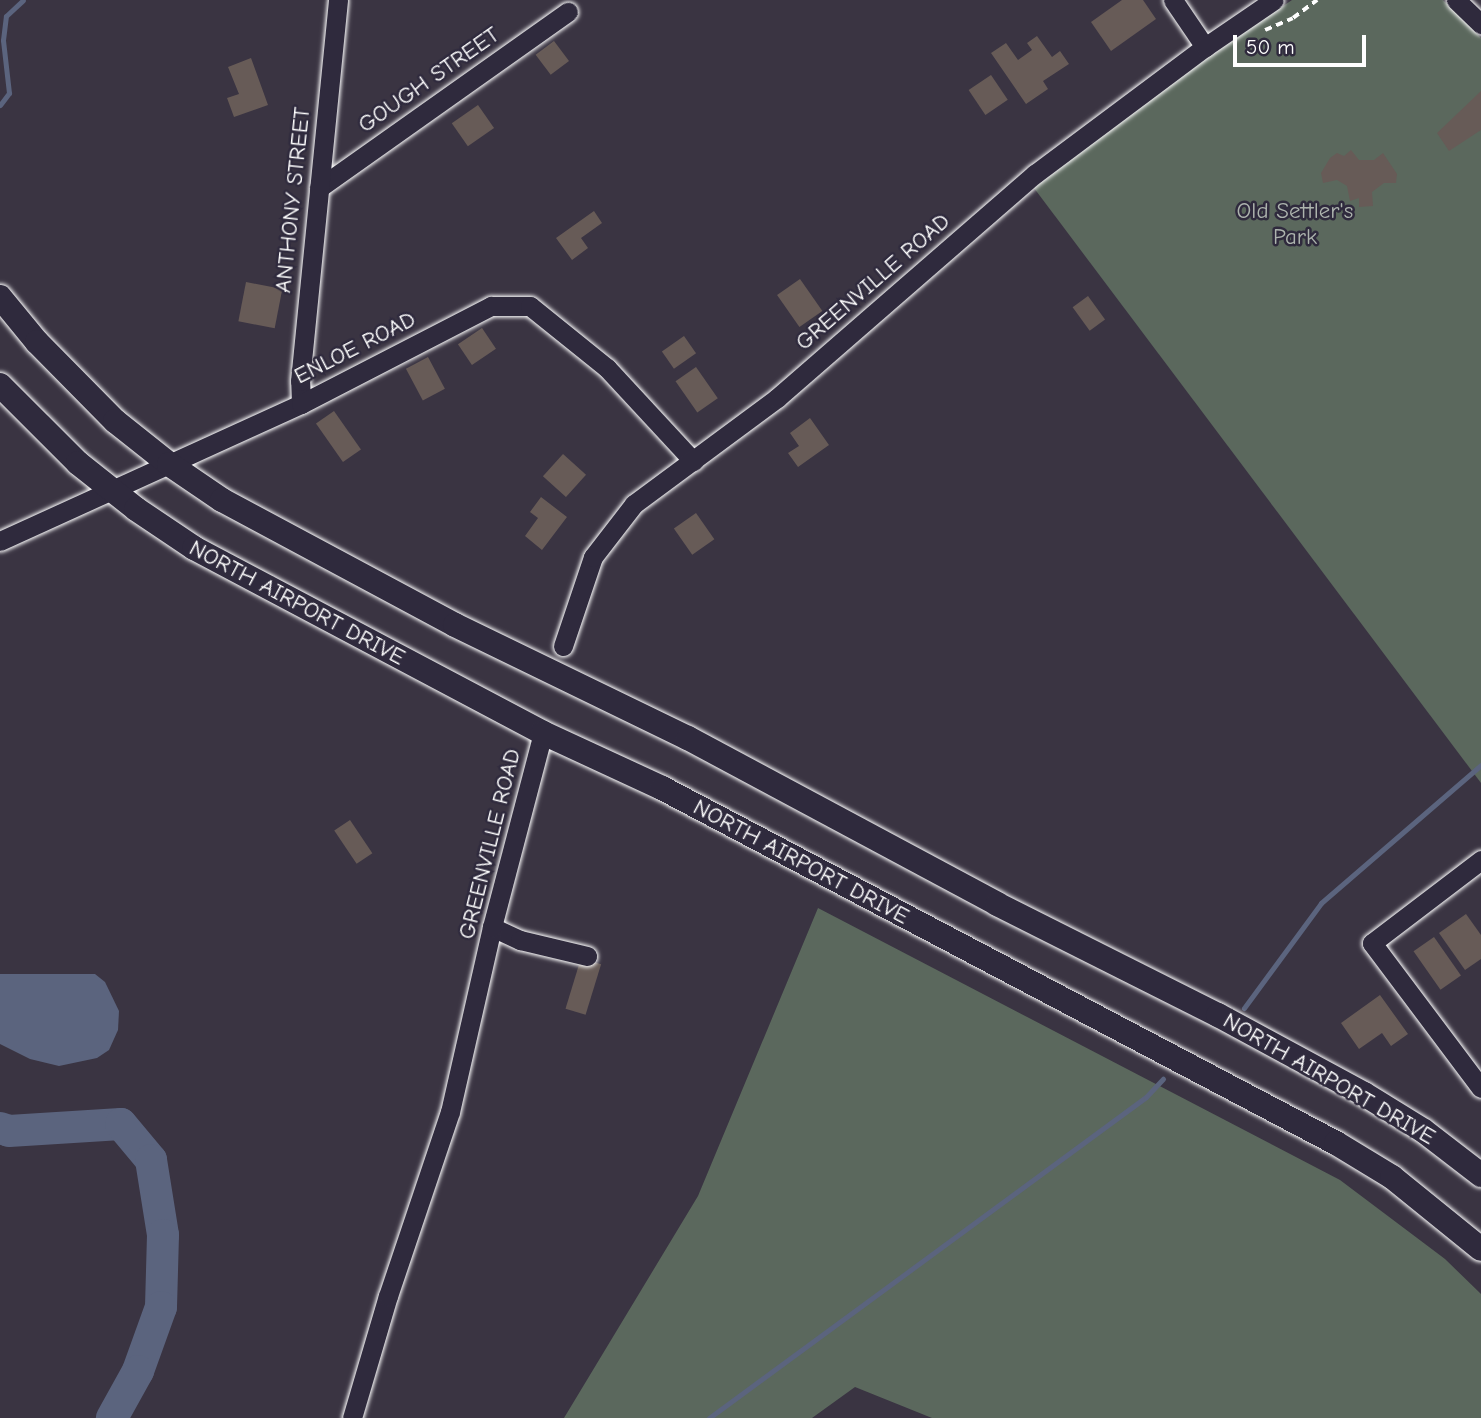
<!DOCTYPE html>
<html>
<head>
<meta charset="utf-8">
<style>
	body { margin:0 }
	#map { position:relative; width:1481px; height:1418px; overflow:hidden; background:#3a3442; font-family:"Comic Neue",sans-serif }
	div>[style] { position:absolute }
	.green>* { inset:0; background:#5b685d }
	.water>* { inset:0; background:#5b647e }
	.stream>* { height:5px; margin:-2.5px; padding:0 2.5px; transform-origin:2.5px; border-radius:2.5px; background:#5b647e }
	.river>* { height:32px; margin:-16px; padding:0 16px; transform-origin:16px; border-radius:16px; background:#5b647e }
	.building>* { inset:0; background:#675b57; transform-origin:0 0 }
	.path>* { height:3.5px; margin-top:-1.75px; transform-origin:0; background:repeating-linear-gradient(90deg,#fff 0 7px,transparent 0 12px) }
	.roads { filter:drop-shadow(0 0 2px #fff) drop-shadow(0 0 2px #fff) }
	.minor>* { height:19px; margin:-9.5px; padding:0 9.5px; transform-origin:9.5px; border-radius:9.5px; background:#2f2a3d }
	.major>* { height:24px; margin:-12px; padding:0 12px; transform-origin:12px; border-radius:12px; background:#2f2a3d }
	span { translate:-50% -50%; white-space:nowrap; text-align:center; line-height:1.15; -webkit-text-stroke:5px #2f2a3d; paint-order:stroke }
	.street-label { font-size:23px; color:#fff }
	.park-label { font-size:23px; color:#adb4ae }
	.scale { position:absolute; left:1233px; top:35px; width:133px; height:32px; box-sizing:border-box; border:4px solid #fff; border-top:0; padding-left:9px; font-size:21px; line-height:24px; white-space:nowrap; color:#fff; -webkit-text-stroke:5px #2f2a3d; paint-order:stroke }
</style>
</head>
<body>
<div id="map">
	<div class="green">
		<div style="clip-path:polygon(1292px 0,1443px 0,1481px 38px,1481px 783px,1034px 188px,1183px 74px)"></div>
		<div style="clip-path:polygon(818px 908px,1340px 1180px,1445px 1259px,1481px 1294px,1481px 1418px,932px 1418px,855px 1387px,812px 1418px,564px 1418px,698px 1196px)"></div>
	</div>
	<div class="water">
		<div style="clip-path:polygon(0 974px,95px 974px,105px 982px,119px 1011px,118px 1030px,109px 1050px,97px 1058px,59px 1066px,30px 1059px,0 1044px)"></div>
	</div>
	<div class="stream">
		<div style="left:0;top:105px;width:15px;rotate:-53deg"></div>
		<div style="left:9px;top:93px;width:53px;rotate:-96.5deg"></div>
		<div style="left:3px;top:40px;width:24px;rotate:-83deg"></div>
		<div style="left:6px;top:16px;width:23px;rotate:-43deg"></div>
		<div style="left:1244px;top:1008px;width:130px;rotate:-53.7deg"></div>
		<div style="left:1321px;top:903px;width:211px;rotate:-40.8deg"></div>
		<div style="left:709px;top:1418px;width:542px;rotate:-36.3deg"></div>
		<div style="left:1146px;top:1097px;width:25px;rotate:-47deg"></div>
	</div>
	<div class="river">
		<div style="left:0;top:1128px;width:9px;rotate:18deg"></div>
		<div style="left:9px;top:1131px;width:112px;rotate:-3.6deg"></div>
		<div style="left:121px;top:1124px;width:47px;rotate:50.2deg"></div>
		<div style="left:151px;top:1160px;width:76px;rotate:80.9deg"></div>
		<div style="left:163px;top:1235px;width:72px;rotate:91.6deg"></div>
		<div style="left:161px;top:1307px;width:68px;rotate:109.8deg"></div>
		<div style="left:138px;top:1371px;width:54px;rotate:119deg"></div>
	</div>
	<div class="building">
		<div style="clip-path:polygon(1122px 0,1143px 0,1156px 19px,1111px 51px,1091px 22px)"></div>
		<div style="clip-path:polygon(1037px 36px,1052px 57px,1060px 51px,1069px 64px,1043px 81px,1048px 89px,1026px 104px,991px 53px,1006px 43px,1018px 60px,1032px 50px,1027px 43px)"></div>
		<div style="left:554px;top:41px;width:25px;height:23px;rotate:53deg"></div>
		<div style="clip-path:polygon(251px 58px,268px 105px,234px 117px,227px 98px,239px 94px,228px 67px)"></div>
		<div style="left:991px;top:75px;width:30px;height:27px;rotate:56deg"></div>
		<div style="clip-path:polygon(1481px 91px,1481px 130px,1449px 151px,1437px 133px)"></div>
		<div style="left:478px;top:105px;width:28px;height:32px;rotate:55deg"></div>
		<div style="clip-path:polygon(1351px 150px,1359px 160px,1374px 160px,1383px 153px,1397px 174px,1396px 183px,1384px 183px,1372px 192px,1373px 206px,1359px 207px,1359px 198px,1350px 201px,1347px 186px,1337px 180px,1323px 183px,1321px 173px,1330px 158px,1337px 153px,1344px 156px)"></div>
		<div style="clip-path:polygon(594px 211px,602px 223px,581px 238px,588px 248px,572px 260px,556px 238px)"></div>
		<div style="left:800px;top:279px;width:39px;height:28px;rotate:55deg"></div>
		<div style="left:246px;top:282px;width:37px;height:40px;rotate:11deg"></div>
		<div style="left:1088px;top:296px;width:29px;height:19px;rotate:54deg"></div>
		<div style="left:482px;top:328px;width:25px;height:29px;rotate:56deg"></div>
		<div style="left:684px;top:336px;width:21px;height:27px;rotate:55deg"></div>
		<div style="left:428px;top:357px;width:36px;height:25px;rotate:62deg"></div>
		<div style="left:696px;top:367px;width:38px;height:25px;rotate:55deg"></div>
		<div style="left:334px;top:411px;width:47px;height:22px;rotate:55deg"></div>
		<div style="clip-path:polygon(810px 418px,829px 445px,798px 467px,788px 453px,799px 446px,790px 433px)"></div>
		<div style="left:563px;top:454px;width:31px;height:30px;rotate:42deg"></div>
		<div style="clip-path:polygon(541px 497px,567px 517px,542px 550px,525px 536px,538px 518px,530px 512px)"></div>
		<div style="left:696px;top:513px;width:32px;height:27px;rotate:55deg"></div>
		<div style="left:350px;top:820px;width:40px;height:19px;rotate:56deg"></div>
		<div style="clip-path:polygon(1466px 914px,1481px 935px,1481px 959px,1465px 970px,1439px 933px)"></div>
		<div style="left:1434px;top:937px;width:47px;height:25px;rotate:55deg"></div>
		<div style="left:581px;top:958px;width:21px;height:53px;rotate:17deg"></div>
		<div style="clip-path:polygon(1380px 995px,1408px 1034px,1391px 1046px,1382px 1033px,1359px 1049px,1341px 1023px)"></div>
	</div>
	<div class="path">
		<div style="left:1265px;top:30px;width:30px;rotate:-23deg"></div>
		<div style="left:1293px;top:18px;width:30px;rotate:-37deg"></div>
	</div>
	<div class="roads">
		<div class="minor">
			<div style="left:1173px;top:0;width:57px;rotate:55.8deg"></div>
			<div style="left:1456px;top:0;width:35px;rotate:44deg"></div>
			<div style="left:319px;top:188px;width:305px;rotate:-35.3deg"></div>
			<div style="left:301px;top:404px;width:23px;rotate:-92deg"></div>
			<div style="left:300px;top:381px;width:383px;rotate:-84.3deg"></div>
			<div style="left:0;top:541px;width:331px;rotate:-24.5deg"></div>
			<div style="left:301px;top:404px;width:214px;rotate:-27.3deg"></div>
			<div style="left:491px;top:306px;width:39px"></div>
			<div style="left:530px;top:306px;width:99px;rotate:38.8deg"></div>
			<div style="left:607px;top:368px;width:127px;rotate:47.2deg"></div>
			<div style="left:563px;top:646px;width:94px;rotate:-71.4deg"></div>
			<div style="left:593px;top:557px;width:67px;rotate:-52.3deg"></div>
			<div style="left:634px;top:504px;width:178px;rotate:-36.5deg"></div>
			<div style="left:777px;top:398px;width:342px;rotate:-41deg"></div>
			<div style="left:1035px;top:174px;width:212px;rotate:-36.8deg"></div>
			<div style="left:1205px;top:47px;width:83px;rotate:-34.3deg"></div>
			<div style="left:1481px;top:860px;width:137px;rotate:142.7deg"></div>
			<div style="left:1372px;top:943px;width:181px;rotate:53.1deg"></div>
			<div style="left:492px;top:927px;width:31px;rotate:25deg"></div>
			<div style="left:520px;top:940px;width:69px;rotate:13.4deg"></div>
			<div style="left:352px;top:1418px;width:127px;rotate:-73.6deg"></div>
			<div style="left:388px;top:1296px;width:194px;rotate:-71.4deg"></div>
			<div style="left:450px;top:1112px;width:190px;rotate:-77.2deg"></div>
			<div style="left:492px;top:927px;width:201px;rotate:-75.3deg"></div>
		</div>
		<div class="major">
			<div style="left:0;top:297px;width:58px;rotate:50.6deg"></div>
			<div style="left:37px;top:342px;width:111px;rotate:45.4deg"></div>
			<div style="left:115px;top:421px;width:69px;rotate:38.5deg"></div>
			<div style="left:169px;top:464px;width:64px;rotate:34.2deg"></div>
			<div style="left:222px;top:500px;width:264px;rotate:28.2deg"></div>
			<div style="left:455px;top:625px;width:259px;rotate:25.9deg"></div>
			<div style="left:688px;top:738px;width:351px;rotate:28.2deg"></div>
			<div style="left:997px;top:904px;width:247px;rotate:26.7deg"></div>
			<div style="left:1218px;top:1015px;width:166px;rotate:28.4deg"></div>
			<div style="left:1364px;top:1094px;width:70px;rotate:31.7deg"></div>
			<div style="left:1424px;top:1131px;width:72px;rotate:37.7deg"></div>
			<div style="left:0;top:385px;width:110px;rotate:45deg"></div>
			<div style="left:78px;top:463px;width:74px;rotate:38.4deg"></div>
			<div style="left:136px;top:509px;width:70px;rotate:33.9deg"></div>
			<div style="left:194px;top:548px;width:395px;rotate:27.9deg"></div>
			<div style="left:543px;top:733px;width:131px;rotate:24.8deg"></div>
			<div style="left:662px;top:788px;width:762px;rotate:27.78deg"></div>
			<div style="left:1336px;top:1143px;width:66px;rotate:31.3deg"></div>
			<div style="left:1392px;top:1177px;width:114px;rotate:39deg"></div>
		</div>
	</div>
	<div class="street-label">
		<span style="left:429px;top:80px;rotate:-35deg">GOUGH STREET</span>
		<span style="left:293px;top:200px;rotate:-84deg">ANTHONY STREET</span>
		<span style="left:873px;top:282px;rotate:-41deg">GREENVILLE ROAD</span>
		<span style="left:355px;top:348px;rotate:-27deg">ENLOE ROAD</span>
		<span style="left:297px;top:603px;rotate:28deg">NORTH AIRPORT DRIVE</span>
		<span style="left:490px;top:844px;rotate:-76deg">GREENVILLE ROAD</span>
		<span style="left:801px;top:862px;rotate:28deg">NORTH AIRPORT DRIVE</span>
		<span style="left:1329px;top:1079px;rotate:30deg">NORTH AIRPORT DRIVE</span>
	</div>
	<div class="park-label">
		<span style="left:1295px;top:224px">Old Settler's<br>Park</span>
	</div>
	<div class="scale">50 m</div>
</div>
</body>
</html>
